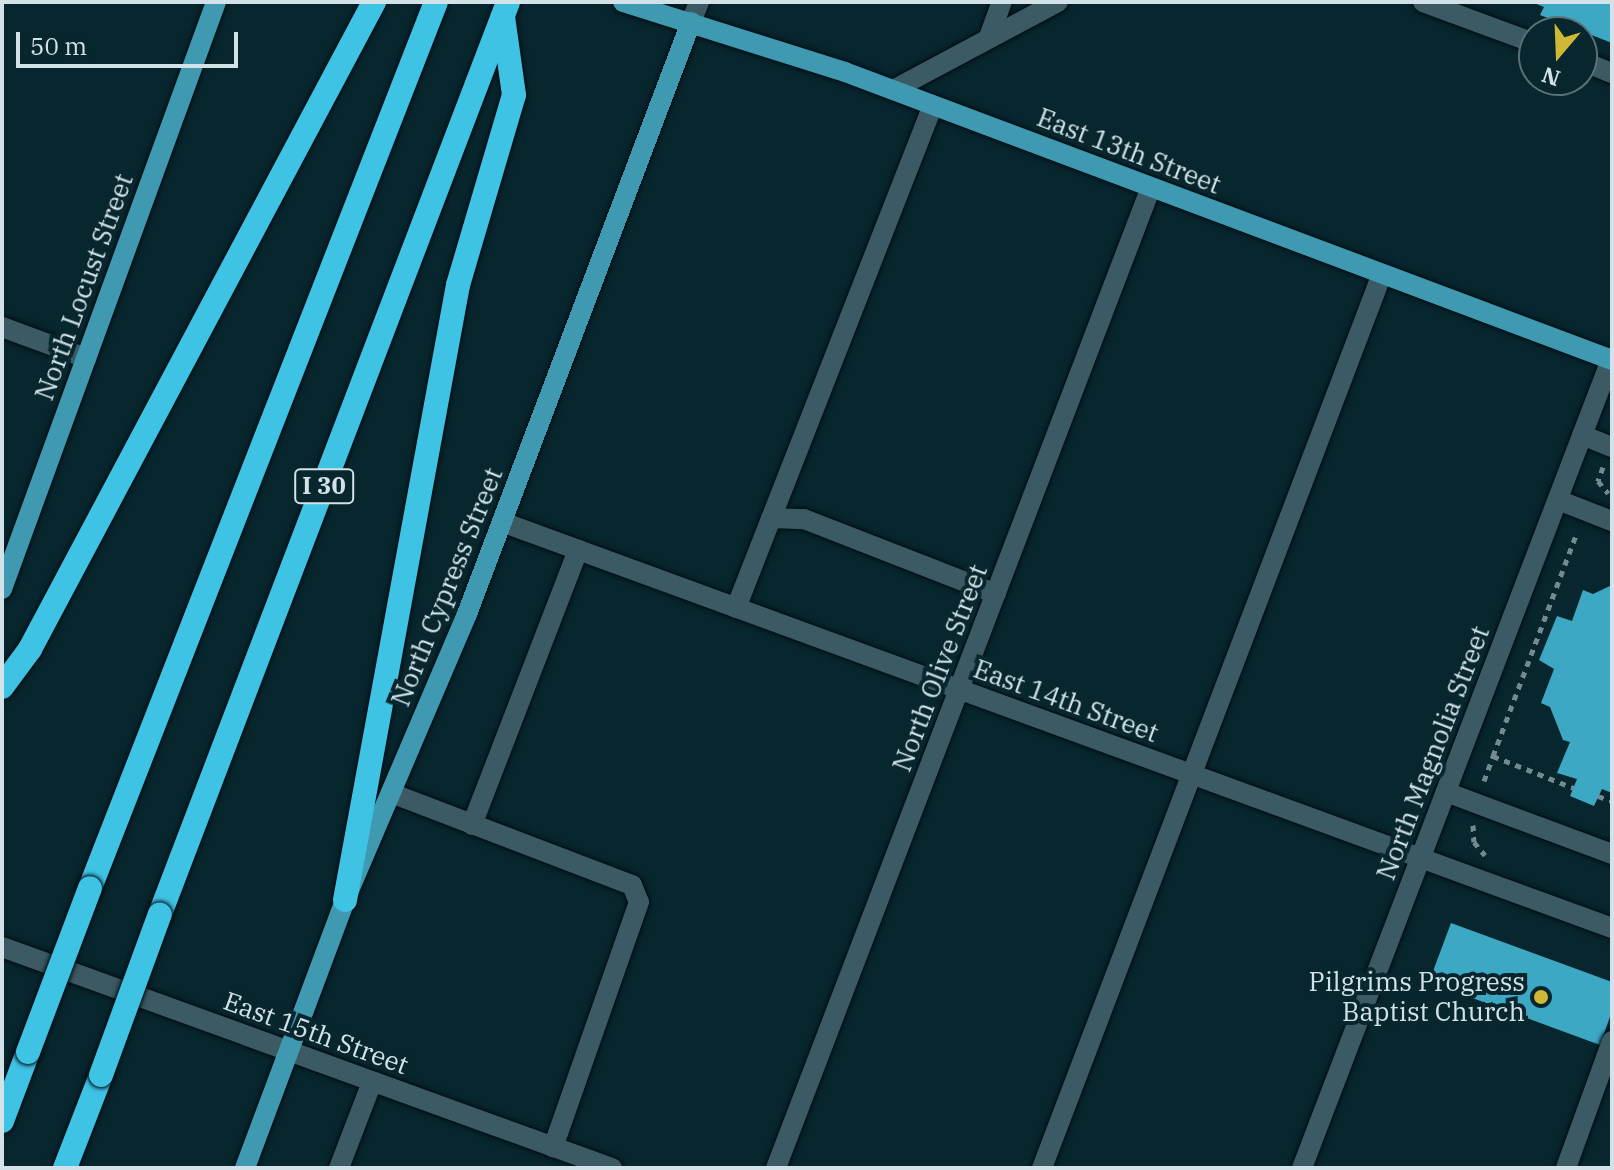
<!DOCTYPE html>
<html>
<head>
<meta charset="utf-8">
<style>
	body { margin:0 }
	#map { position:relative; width:1614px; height:1170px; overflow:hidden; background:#08262e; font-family:"IBM Plex Serif",serif }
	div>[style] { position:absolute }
	.building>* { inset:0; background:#3ca8c4 }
	.path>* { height:5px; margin-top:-2.5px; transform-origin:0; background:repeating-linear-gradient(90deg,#738a91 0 6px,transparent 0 12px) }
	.roads { filter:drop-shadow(0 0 2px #000e14) drop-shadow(0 0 2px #000e14) }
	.minor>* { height:20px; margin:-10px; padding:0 10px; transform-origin:10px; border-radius:10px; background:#3c5a63 }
	.major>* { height:20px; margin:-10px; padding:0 10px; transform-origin:10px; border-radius:10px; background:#3e99b1 }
	.highway>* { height:24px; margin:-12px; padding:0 12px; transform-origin:12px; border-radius:12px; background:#3fc3e5 }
	.bridges { filter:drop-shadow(0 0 2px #000e14) drop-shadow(0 0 2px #000e14) }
	.highway-bridge>* { height:24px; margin:-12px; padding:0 12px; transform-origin:12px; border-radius:12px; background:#3fc3e5 }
	.dots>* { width:22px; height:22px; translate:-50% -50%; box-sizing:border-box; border:4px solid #08262e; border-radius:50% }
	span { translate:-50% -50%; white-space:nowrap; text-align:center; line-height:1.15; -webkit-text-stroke:8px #08262e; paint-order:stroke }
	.shield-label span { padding:2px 6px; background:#08262e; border:2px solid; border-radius:6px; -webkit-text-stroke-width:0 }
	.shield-label { font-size:24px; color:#d2e2e8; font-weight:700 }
	.street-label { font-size:26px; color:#d2e2e8 }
	.poi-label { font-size:26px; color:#d2e2e8 }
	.right { translate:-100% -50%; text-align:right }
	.frame { position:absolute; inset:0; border:4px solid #d2e2e8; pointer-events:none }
	.north { position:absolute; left:1518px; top:16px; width:80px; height:80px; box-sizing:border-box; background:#08262e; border:2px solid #597178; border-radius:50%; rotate:199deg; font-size:22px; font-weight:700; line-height:32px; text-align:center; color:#d2e2e8 }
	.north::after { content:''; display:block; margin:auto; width:28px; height:36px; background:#d0b837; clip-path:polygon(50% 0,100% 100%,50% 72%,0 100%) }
	.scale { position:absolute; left:16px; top:32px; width:222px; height:36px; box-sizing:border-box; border:4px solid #d2e2e8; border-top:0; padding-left:10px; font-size:24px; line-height:28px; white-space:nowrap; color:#d2e2e8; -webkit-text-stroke:6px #08262e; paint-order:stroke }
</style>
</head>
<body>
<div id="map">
	<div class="building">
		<div style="clip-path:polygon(1532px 2px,1612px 2px,1612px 43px,1540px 15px,1544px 7px)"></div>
		<div style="clip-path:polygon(1612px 585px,1612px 793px,1602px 789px,1594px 806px,1570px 796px,1577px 779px,1557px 773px,1570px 742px,1563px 740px,1550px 707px,1541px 703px,1554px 669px,1539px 660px,1557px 616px,1572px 621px,1583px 590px,1593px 594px)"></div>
		<div style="clip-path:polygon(1451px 923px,1612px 982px,1612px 1011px,1600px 1045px,1429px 982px)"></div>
	</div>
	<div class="path">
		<div style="left:1603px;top:467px;width:15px;rotate:110deg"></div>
		<div style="left:1598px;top:481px;width:16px;rotate:50deg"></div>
		<div style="left:1493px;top:756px;width:238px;rotate:-69.4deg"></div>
		<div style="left:1484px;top:781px;width:27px;rotate:-70deg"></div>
		<div style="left:1493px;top:756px;width:87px;rotate:21.6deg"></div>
		<div style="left:1598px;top:796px;width:15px;rotate:20deg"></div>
		<div style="left:1473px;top:825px;width:17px;rotate:87deg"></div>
		<div style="left:1474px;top:842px;width:17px;rotate:50deg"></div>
	</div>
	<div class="roads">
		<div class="minor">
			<div style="left:1423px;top:2px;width:118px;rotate:20.3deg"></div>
			<div style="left:691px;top:22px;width:22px;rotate:-68deg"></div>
			<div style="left:989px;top:37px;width:37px;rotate:-70deg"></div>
			<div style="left:1582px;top:61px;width:32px;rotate:22deg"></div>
			<div style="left:893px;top:90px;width:187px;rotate:-28.1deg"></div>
			<div style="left:2px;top:327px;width:90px;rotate:20.3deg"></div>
			<div style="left:1582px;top:435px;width:32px;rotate:22deg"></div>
			<div style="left:1558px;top:500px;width:58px;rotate:21.3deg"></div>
			<div style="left:771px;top:518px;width:33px;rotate:2deg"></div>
			<div style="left:804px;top:519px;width:206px;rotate:21.3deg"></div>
			<div style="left:502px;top:522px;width:1182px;rotate:20.09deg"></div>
			<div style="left:736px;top:608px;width:540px;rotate:-68.61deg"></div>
			<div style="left:1446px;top:792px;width:177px;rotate:20.5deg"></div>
			<div style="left:391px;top:793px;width:258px;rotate:20.9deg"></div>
			<div style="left:632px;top:885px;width:18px;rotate:68deg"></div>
			<div style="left:639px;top:902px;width:260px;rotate:109.3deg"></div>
			<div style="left:472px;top:825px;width:295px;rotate:-68.9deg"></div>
			<div style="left:2px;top:947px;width:649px;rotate:19.92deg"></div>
			<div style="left:339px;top:1168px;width:92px;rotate:-69deg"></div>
			<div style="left:776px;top:1168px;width:1050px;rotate:-69.08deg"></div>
			<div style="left:1042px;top:1168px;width:956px;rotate:-69.18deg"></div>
			<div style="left:1302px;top:1168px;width:868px;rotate:-69.08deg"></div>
			<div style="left:1566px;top:1168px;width:135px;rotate:-70.1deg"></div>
		</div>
		<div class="major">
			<div style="left:623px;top:2px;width:233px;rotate:17.5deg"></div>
			<div style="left:845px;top:72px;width:819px;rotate:20.58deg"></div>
			<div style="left:2px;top:589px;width:625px;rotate:-69.97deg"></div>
			<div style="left:245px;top:1168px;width:286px;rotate:-69.5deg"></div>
			<div style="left:345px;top:900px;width:311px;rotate:-66.9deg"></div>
			<div style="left:467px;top:614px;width:633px;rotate:-69.27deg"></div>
		</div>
		<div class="highway">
			<div style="left:2px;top:687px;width:47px;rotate:-53.6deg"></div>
			<div style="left:30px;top:649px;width:733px;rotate:-62deg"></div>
			<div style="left:90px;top:888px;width:951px;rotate:-68.67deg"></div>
			<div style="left:345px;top:900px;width:625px;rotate:-79.59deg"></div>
			<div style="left:458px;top:285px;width:198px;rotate:-73.6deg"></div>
			<div style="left:514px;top:95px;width:79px;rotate:-98deg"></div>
			<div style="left:160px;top:914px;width:976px;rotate:-69.11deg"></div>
			<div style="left:2px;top:1121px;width:74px;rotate:-69.4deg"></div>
			<div style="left:65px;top:1168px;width:100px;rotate:-68.8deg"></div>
		</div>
	</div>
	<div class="bridges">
		<div class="highway-bridge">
			<div style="left:28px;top:1052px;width:175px;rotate:-69.3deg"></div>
			<div style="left:101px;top:1075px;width:171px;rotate:-69.9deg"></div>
		</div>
	</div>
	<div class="dots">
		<div style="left:1541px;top:997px;background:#d0b837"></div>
	</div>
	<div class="shield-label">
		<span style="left:324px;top:486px">I 30</span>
	</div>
	<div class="street-label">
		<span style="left:1129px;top:151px;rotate:21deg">East 13th Street</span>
		<span style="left:84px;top:287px;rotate:-70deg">North Locust Street</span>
		<span style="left:447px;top:587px;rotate:-68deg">North Cypress Street</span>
		<span style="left:940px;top:668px;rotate:-69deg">North Olive Street</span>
		<span style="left:1066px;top:701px;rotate:20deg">East 14th Street</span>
		<span style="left:1433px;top:753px;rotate:-69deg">North Magnolia Street</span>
		<span style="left:316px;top:1033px;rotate:20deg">East 15th Street</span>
	</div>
	<div class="poi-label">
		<span class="right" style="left:1525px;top:997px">Pilgrims Progress<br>Baptist Church</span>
	</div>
	<div class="frame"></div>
	<div class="north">N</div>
	<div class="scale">50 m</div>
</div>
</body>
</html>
